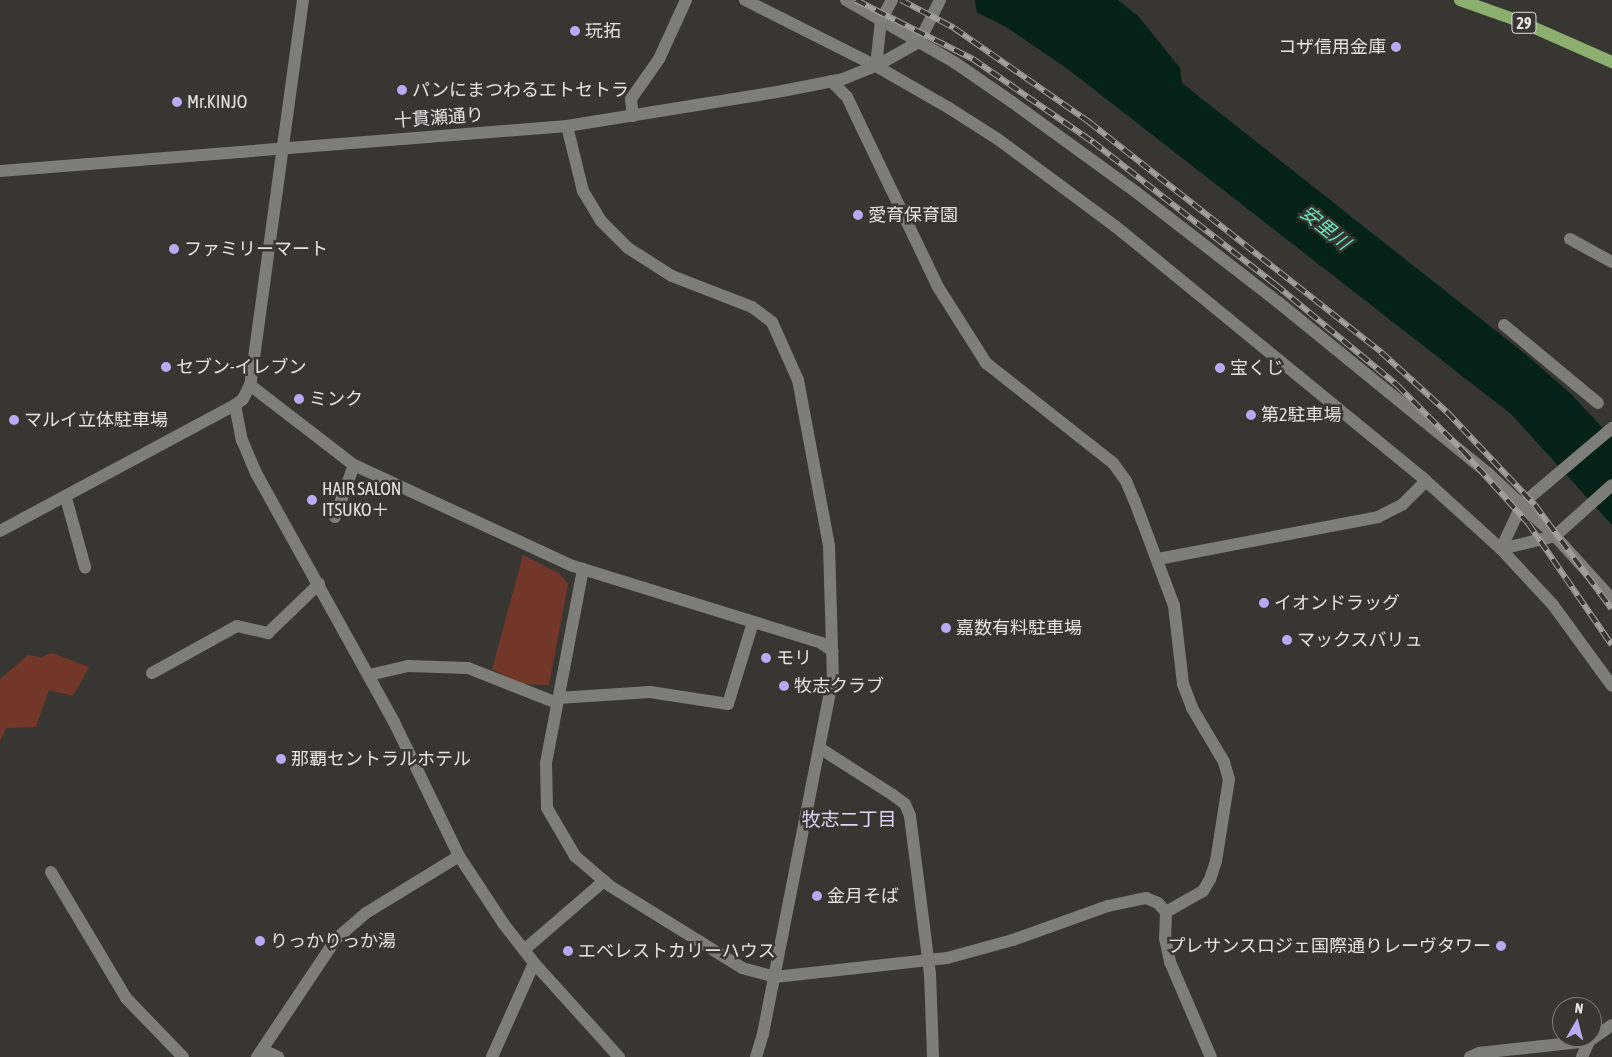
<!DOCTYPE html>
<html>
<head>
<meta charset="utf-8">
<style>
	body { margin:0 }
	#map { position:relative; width:1612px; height:1057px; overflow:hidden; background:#373631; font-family:"Asap Condensed","Noto Sans JP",sans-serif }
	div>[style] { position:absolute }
	.green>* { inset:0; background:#73372a }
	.water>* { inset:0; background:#042218 }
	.pier>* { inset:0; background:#373631 }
	.minor>* { height:12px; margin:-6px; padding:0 6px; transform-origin:6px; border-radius:6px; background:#7e7e78 }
	.major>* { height:12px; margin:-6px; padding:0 6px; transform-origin:6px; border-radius:6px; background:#8caf70 }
	.rail>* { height:5.5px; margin-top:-2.75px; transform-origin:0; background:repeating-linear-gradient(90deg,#373631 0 11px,#a1a09c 0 22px); box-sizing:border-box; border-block:1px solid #a1a09c }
	.dots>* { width:14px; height:14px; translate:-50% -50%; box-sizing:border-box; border:2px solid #373631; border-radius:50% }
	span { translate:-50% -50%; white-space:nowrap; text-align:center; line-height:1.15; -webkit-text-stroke:5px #373631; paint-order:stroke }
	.shield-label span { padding:1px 4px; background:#373631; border:1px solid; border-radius:4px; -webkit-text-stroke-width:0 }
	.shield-label { font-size:16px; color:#e3e3df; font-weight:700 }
	.poi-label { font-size:18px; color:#e3e3df }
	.left { translate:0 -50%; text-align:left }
	.right { translate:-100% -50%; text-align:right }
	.street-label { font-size:18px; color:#e3e3df }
	.water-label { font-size:19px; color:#68e9ba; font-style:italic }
	.neighbourhood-label { font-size:19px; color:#dcd7f5 }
	.north { position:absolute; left:1552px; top:997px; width:50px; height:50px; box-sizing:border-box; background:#373631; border:1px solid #7c7b77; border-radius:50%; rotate:8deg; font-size:14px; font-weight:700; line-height:20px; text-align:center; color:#e3e3df }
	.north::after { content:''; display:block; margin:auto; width:18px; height:22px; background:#baaaf6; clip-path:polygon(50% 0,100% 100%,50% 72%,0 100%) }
</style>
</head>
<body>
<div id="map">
	<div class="green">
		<div style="clip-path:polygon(523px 555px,560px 574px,568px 584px,549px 685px,521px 684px,492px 669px)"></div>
		<div style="clip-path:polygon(52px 653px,89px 667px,73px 696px,49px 690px,36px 727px,6px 728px,0 741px,0 679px,28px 655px,41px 657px)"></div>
	</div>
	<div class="water">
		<div style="clip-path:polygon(952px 0,1118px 0,1139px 17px,1164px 48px,1180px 68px,1182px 83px,1524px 353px,1570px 393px,1612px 438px,1612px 525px,1511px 414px,1069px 70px,1006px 27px)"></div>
	</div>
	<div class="pier">
		<div style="clip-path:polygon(950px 0,975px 0,977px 15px,951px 2px)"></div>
	</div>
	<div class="minor">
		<div style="left:303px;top:0;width:389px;rotate:97.8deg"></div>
		<div style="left:250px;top:385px;width:16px;rotate:117deg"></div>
		<div style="left:243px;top:399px;width:10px;rotate:143deg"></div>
		<div style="left:235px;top:405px;width:36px;rotate:79deg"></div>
		<div style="left:242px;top:440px;width:36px;rotate:67deg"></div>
		<div style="left:256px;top:473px;width:285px;rotate:61deg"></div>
		<div style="left:394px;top:722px;width:149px;rotate:64.1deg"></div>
		<div style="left:459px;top:856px;width:80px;rotate:56.7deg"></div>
		<div style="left:503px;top:923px;width:51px;rotate:52.2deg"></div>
		<div style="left:534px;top:963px;width:127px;rotate:47.9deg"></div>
		<div style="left:745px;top:0;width:147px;rotate:26.7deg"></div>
		<div style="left:876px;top:66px;width:84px;rotate:29.9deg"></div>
		<div style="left:949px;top:108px;width:59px;rotate:32.6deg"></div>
		<div style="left:999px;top:140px;width:144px;rotate:36.6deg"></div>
		<div style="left:1115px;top:226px;width:402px;rotate:39.3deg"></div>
		<div style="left:1426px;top:481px;width:101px;rotate:42.2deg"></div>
		<div style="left:1501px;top:549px;width:76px;rotate:47.1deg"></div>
		<div style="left:1553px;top:605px;width:100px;rotate:53.9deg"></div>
		<div style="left:846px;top:0;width:125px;rotate:29.9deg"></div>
		<div style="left:954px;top:62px;width:70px;rotate:34.6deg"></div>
		<div style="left:1012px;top:102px;width:153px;rotate:36deg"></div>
		<div style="left:1136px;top:192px;width:180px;rotate:37.8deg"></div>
		<div style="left:1278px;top:302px;width:272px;rotate:39.2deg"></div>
		<div style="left:1489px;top:474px;width:91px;rotate:43.2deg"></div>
		<div style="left:1555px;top:536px;width:85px;rotate:47.9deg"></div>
		<div style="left:876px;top:66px;width:46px;rotate:-83.8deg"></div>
		<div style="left:881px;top:20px;width:23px;rotate:-61deg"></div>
		<div style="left:831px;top:81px;width:23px;rotate:45deg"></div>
		<div style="left:847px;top:97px;width:211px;rotate:64.4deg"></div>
		<div style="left:938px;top:287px;width:90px;rotate:57.7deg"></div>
		<div style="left:986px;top:363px;width:162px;rotate:38.2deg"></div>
		<div style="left:1113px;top:463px;width:22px;rotate:54deg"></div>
		<div style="left:1126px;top:481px;width:23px;rotate:67deg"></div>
		<div style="left:1135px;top:502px;width:111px;rotate:69.4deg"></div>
		<div style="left:1174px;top:606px;width:79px;rotate:83.4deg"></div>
		<div style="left:1183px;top:684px;width:26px;rotate:69deg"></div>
		<div style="left:1192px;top:708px;width:63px;rotate:59.3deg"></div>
		<div style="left:1224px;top:762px;width:18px;rotate:74deg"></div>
		<div style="left:1229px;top:779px;width:83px;rotate:99deg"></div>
		<div style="left:1216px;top:861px;width:19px;rotate:108deg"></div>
		<div style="left:1210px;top:879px;width:14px;rotate:120deg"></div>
		<div style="left:1203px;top:891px;width:43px;rotate:150.4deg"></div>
		<div style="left:633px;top:116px;width:17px;rotate:-97deg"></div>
		<div style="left:631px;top:99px;width:49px;rotate:-55deg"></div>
		<div style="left:659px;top:59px;width:65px;rotate:-65.4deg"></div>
		<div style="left:567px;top:126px;width:67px;rotate:76.2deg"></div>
		<div style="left:583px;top:191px;width:35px;rotate:59deg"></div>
		<div style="left:601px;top:221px;width:38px;rotate:45deg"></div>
		<div style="left:628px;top:248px;width:52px;rotate:32.5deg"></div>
		<div style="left:672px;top:276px;width:86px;rotate:21.2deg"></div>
		<div style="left:752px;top:307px;width:25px;rotate:37deg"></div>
		<div style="left:772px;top:322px;width:64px;rotate:65.9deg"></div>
		<div style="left:798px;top:380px;width:169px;rotate:79.4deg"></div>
		<div style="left:829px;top:546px;width:131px;rotate:88.3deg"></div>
		<div style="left:833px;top:677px;width:364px;rotate:101.1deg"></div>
		<div style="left:763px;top:1034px;width:24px;rotate:107deg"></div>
		<div style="left:0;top:171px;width:569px;rotate:-4.54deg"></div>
		<div style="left:567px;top:126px;width:218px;rotate:-9.2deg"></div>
		<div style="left:782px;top:91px;width:62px;rotate:-11.1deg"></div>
		<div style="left:843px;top:79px;width:35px;rotate:-22deg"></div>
		<div style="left:876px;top:66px;width:49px;rotate:-29.2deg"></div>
		<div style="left:919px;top:42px;width:47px;rotate:-63.4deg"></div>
		<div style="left:1570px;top:239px;width:48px;rotate:28.7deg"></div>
		<div style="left:1504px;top:325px;width:122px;rotate:39.7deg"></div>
		<div style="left:250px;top:385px;width:131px;rotate:37.6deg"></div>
		<div style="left:354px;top:465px;width:241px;rotate:24.8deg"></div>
		<div style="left:573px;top:566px;width:260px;rotate:17.2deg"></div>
		<div style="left:821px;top:643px;width:14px;rotate:34deg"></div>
		<div style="left:66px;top:498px;width:72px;rotate:74.6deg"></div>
		<div style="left:335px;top:517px;width:55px;rotate:-69.9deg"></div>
		<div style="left:0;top:531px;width:267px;rotate:-28.2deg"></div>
		<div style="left:1501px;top:549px;width:50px;rotate:-65deg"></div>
		<div style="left:1522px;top:504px;width:118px;rotate:-40.2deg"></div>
		<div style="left:1501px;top:549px;width:56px;rotate:-13.5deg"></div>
		<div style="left:1555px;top:536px;width:76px;rotate:-41.8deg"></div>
		<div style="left:1158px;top:559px;width:224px;rotate:-10.8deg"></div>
		<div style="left:1378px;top:517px;width:27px;rotate:-27deg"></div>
		<div style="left:1402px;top:505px;width:34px;rotate:-45deg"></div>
		<div style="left:583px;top:569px;width:197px;rotate:100.8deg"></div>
		<div style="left:546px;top:763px;width:45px;rotate:88.7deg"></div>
		<div style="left:547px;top:808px;width:56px;rotate:59.7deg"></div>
		<div style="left:575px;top:856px;width:46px;rotate:40.6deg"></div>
		<div style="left:610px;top:886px;width:155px;rotate:31.8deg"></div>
		<div style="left:742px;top:968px;width:34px;rotate:15deg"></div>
		<div style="left:775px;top:977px;width:173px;rotate:-6.3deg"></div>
		<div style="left:947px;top:958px;width:68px;rotate:-15.3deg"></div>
		<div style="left:1013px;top:940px;width:101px;rotate:-19.7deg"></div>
		<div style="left:1108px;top:906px;width:39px;rotate:-12deg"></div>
		<div style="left:1146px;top:898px;width:13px;rotate:23deg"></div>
		<div style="left:1158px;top:903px;width:12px;rotate:48deg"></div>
		<div style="left:1166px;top:912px;width:26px;rotate:92deg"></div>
		<div style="left:1165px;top:938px;width:25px;rotate:78deg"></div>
		<div style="left:1170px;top:962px;width:103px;rotate:66.7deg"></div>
		<div style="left:152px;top:673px;width:97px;rotate:-28.9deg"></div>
		<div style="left:237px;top:626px;width:32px;rotate:13deg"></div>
		<div style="left:268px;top:633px;width:71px;rotate:-43.9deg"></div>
		<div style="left:369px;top:675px;width:40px;rotate:-13deg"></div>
		<div style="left:408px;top:666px;width:60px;rotate:1.9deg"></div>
		<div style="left:468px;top:668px;width:96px;rotate:21.5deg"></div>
		<div style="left:558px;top:698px;width:92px;rotate:-3.7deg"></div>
		<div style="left:650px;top:692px;width:79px;rotate:8.7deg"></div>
		<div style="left:728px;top:704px;width:86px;rotate:-73deg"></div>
		<div style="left:821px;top:749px;width:85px;rotate:32.6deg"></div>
		<div style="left:893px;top:795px;width:15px;rotate:37deg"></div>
		<div style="left:905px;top:804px;width:13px;rotate:67deg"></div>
		<div style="left:910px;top:816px;width:159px;rotate:82.8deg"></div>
		<div style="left:930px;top:974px;width:83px;rotate:87.9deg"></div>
		<div style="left:51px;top:872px;width:147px;rotate:59.2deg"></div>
		<div style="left:126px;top:998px;width:82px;rotate:46deg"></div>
		<div style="left:524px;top:950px;width:106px;rotate:-40.8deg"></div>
		<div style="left:263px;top:1050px;width:17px;rotate:25deg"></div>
		<div style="left:257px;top:1057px;width:142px;rotate:-56.2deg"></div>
		<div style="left:336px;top:939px;width:40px;rotate:-41deg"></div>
		<div style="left:366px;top:913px;width:109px;rotate:-31.5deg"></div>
		<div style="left:492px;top:1057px;width:103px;rotate:-65.9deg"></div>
		<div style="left:1470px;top:1057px;width:10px;rotate:-24deg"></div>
		<div style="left:1479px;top:1053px;width:111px;rotate:-6.2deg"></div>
		<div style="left:1582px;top:1057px;width:17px;rotate:-66deg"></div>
		<div style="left:1589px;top:1041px;width:28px;rotate:-35deg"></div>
	</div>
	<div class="major">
		<div style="left:1460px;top:0;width:63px;rotate:19.6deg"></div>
		<div style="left:1519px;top:21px;width:102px;rotate:23.8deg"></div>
	</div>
	<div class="rail">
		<div style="left:856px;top:0;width:131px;rotate:26.8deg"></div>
		<div style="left:973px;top:59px;width:146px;rotate:34.7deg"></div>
		<div style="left:1093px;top:142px;width:231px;rotate:38deg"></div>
		<div style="left:1275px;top:284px;width:158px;rotate:39.6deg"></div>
		<div style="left:1397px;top:385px;width:93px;rotate:45deg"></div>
		<div style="left:1463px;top:451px;width:97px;rotate:47.9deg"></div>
		<div style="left:1528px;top:523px;width:148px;rotate:55.5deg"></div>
		<div style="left:901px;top:0;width:60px;rotate:27.8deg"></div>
		<div style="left:954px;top:28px;width:165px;rotate:34.8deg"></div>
		<div style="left:1089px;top:122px;width:372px;rotate:38.2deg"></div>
		<div style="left:1381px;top:352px;width:89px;rotate:42.3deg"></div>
		<div style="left:1447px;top:412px;width:128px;rotate:46.6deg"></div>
		<div style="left:1535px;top:505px;width:129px;rotate:53.5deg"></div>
	</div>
	<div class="dots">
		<div style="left:575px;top:31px;background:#baaaf6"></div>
		<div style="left:1396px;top:47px;background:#baaaf6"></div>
		<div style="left:402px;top:90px;background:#baaaf6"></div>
		<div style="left:177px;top:102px;background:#baaaf6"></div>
		<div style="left:858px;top:215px;background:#baaaf6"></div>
		<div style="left:174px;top:249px;background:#baaaf6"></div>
		<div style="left:166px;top:367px;background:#baaaf6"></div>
		<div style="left:1220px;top:368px;background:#baaaf6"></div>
		<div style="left:299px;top:399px;background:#baaaf6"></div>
		<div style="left:1251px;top:415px;background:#baaaf6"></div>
		<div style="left:14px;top:420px;background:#baaaf6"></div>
		<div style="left:312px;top:500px;background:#baaaf6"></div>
		<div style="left:1264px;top:603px;background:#baaaf6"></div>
		<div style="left:946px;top:628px;background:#baaaf6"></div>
		<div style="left:1287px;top:640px;background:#baaaf6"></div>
		<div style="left:766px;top:658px;background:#baaaf6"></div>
		<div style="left:784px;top:686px;background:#baaaf6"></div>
		<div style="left:281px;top:759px;background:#baaaf6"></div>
		<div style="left:817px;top:896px;background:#baaaf6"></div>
		<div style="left:260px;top:941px;background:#baaaf6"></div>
		<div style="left:1501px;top:946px;background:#baaaf6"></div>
		<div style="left:568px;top:951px;background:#baaaf6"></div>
	</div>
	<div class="shield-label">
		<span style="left:1524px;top:23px">29</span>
	</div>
	<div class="poi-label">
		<span class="left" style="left:585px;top:31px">玩拓</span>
		<span class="right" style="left:1386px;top:47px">コザ信用金庫</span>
		<span class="left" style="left:412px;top:90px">パンにまつわるエトセトラ</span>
		<span class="left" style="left:187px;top:102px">Mr.KINJO</span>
		<span class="left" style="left:868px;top:215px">愛育保育園</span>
		<span class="left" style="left:184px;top:249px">ファミリーマート</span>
		<span class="left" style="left:176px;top:367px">セブン-イレブン</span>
		<span class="left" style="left:1230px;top:368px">宝くじ</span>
		<span class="left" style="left:309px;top:399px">ミンク</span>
		<span class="left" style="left:1261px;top:415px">第2駐車場</span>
		<span class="left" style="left:24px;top:420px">マルイ立体駐車場</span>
		<span class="left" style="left:322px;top:500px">HAIR SALON<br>ITSUKO＋</span>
		<span class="left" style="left:1274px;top:603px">イオンドラッグ</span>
		<span class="left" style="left:956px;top:628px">嘉数有料駐車場</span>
		<span class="left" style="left:1297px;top:640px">マックスバリュ</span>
		<span class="left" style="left:776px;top:658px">モリ</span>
		<span class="left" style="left:794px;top:686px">牧志クラブ</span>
		<span class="left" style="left:291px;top:759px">那覇セントラルホテル</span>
		<span class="left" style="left:827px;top:896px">金月そば</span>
		<span class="left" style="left:270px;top:941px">りっかりっか湯</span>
		<span class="right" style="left:1491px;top:946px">プレサンスロジェ国際通りレーヴタワー</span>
		<span class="left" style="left:578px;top:951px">エベレストカリーハウス</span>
	</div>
	<div class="street-label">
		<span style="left:439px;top:118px;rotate:-4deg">十貫瀬通り</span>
	</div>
	<div class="water-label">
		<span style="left:1325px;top:228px;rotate:39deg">安里川</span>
	</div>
	<div class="neighbourhood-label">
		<span style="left:849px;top:820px">牧志二丁目</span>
	</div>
	<div class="north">N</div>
</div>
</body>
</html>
